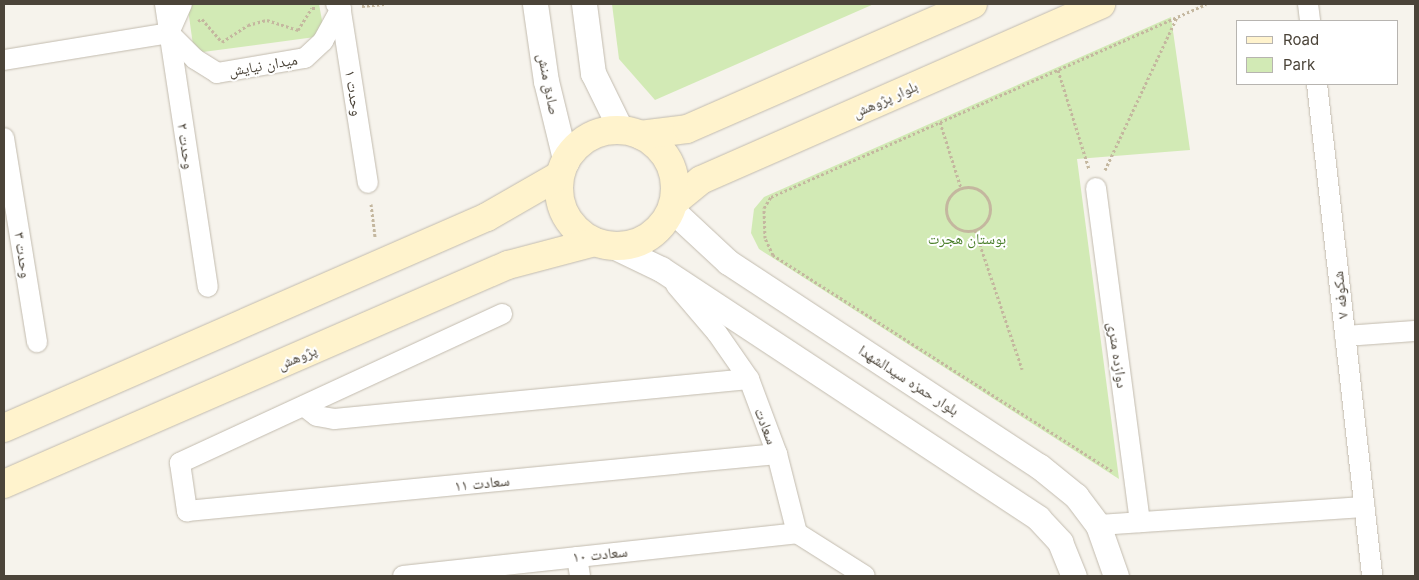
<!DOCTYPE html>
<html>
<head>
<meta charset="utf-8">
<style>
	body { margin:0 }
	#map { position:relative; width:1419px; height:580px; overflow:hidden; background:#f6f3ec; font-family:Inter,"Noto Naskh Arabic",sans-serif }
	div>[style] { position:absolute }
	.green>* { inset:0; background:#d2eab5 }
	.path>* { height:3px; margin-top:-1.5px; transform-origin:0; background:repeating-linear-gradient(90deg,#c4b79f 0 2.5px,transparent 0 5px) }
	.path>.ring { margin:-1.5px; padding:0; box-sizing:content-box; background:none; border:3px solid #c4b79f; border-radius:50% }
	.roads { filter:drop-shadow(0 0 1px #c2bbae) drop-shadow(0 0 1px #c2bbae) }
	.minor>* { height:20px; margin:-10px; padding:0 10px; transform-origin:10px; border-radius:10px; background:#fff }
	.tertiary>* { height:25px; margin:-12.5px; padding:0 12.5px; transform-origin:12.5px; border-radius:12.5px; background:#fff }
	.secondary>* { height:28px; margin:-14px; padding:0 14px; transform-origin:14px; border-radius:14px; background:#fff3cd }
	.secondary>.ring { margin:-14px; padding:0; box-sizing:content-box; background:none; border:28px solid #fff3cd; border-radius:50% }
	span { translate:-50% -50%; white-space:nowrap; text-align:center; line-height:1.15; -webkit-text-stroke:4px #fff; paint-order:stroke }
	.street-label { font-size:15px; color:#4b4439 }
	.park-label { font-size:15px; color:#4a7f2a }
	.frame { position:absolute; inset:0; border:5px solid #4b4439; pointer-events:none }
	.legend { position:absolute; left:1236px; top:20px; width:162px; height:65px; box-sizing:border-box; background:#fff; border:1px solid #b7b4b0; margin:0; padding:6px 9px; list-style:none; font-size:15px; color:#4b4439 }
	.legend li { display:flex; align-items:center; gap:10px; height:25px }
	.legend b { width:25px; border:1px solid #b7b4b0 }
</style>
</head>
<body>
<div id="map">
	<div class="green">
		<div style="clip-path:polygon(192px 4px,319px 4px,323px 26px,315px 37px,203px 52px,193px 45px,188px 9px)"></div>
		<div style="clip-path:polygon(612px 4px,874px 4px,655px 100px,619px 59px)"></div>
		<div style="clip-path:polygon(1171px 17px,1190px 150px,1077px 159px,1119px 479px,759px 249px,751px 233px,754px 209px,764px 197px)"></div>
	</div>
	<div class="path">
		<div style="left:362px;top:6px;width:22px;rotate:-5deg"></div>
		<div style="left:198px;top:21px;width:4px;rotate:-27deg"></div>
		<div style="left:202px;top:19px;width:30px;rotate:49deg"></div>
		<div style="left:222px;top:42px;width:31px;rotate:-33deg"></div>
		<div style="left:248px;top:25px;width:20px;rotate:-15deg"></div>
		<div style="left:267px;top:20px;width:33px;rotate:18deg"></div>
		<div style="left:298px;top:30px;width:26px;rotate:-58deg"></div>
		<div style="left:312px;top:8px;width:4px"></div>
		<div style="left:1058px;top:70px;width:104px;rotate:72.6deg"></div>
		<div style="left:940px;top:122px;width:69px;rotate:72.3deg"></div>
		<div style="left:1105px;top:170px;width:169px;rotate:-64.8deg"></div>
		<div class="ring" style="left:946px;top:187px;width:41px;height:41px"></div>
		<div style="left:371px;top:204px;width:33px;rotate:83deg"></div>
		<div style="left:975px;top:230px;width:147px;rotate:71.3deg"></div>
		<div style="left:1112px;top:471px;width:402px;rotate:-147.5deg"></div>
		<div style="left:773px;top:255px;width:19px;rotate:-115deg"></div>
		<div style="left:765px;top:238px;width:30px;rotate:-92deg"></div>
		<div style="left:764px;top:208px;width:13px;rotate:-58deg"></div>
		<div style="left:771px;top:197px;width:476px;rotate:-23.9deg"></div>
	</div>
	<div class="roads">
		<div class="minor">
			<div style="left:165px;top:4px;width:286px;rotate:81.4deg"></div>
			<div style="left:1308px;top:4px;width:17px;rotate:83deg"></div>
			<div style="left:340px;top:5px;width:180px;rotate:81.1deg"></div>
			<div style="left:169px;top:33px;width:37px;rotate:45deg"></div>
			<div style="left:195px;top:59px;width:26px;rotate:32deg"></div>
			<div style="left:217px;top:73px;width:89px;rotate:-9.7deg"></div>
			<div style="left:305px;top:58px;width:25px;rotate:-43deg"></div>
			<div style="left:323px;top:41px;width:37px;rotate:-61deg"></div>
			<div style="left:341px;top:9px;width:7px;rotate:-135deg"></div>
			<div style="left:169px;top:33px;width:32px;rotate:-66deg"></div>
			<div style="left:4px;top:60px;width:167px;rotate:-9.3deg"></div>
			<div style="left:1317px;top:84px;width:495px;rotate:83.6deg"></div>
			<div style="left:4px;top:138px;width:207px;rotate:80.8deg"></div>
			<div style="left:1096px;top:188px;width:337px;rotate:82.5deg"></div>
			<div style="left:676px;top:285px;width:63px;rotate:49.5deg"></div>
			<div style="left:717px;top:333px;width:56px;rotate:55.2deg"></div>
			<div style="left:749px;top:379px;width:80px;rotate:69.5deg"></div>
			<div style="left:777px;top:454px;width:81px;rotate:75.8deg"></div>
			<div style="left:797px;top:533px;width:80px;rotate:32.3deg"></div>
			<div style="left:502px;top:314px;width:355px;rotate:155.2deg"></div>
			<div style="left:180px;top:463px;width:49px;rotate:81.7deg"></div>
			<div style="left:187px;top:511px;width:593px;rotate:-5.52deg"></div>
			<div style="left:1345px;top:336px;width:70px;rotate:-4.1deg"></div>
			<div style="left:304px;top:406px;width:16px;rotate:38deg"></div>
			<div style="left:317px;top:416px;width:17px;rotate:10deg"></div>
			<div style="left:334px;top:419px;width:417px;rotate:-5.5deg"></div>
			<div style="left:1098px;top:525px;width:267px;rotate:-3.9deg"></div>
			<div style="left:577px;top:557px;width:19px;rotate:81deg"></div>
			<div style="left:403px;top:576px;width:396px;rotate:-6.2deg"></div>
		</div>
		<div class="tertiary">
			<div style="left:535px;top:4px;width:78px;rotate:81.9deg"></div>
			<div style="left:546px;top:81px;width:84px;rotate:76.3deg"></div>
			<div style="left:584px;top:4px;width:70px;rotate:82.6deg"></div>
			<div style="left:593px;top:73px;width:64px;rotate:63.8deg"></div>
			<div style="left:671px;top:209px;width:78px;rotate:42.9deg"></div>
			<div style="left:728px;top:262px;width:372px;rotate:33.3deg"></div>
			<div style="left:1039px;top:466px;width:48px;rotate:39deg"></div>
			<div style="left:1076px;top:496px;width:36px;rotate:53deg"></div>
			<div style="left:1098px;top:525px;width:54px;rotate:70.6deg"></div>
			<div style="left:615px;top:247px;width:51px;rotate:25.6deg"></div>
			<div style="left:661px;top:269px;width:452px;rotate:33.4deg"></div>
			<div style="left:1038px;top:518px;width:33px;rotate:47deg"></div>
			<div style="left:1060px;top:542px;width:37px;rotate:68deg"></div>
		</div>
		<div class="secondary">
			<div class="ring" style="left:559px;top:130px;width:88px;height:88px"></div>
			<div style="left:640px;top:135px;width:47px;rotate:-7.3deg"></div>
			<div style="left:687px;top:129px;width:312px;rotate:-23.6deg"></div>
			<div style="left:674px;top:202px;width:35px;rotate:-39deg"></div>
			<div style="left:701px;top:180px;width:437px;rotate:-23.7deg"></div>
			<div style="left:4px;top:428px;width:527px;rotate:-23.6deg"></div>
			<div style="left:487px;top:217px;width:84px;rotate:-29.9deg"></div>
			<div style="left:4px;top:484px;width:550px;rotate:-23.49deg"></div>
			<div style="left:508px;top:265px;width:90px;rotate:-14.8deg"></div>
		</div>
	</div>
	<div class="street-label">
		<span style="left:263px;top:65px;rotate:-10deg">میدان نیایش</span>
		<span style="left:549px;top:84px;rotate:79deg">صادق منش</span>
		<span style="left:354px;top:93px;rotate:81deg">وحدت ۱</span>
		<span style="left:885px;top:99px;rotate:-24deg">بلوار پژوهش</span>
		<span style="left:186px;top:146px;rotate:81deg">وحدت ۲</span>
		<span style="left:23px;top:255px;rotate:81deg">وحدت ۳</span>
		<span style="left:1340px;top:295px;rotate:-96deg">شکوفه ۷</span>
		<span style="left:1118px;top:355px;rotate:82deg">دوازده متری</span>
		<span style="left:297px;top:357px;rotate:-23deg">پژوهش</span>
		<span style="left:909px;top:380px;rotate:33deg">بلوار حمزه سیدالشهدا</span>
		<span style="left:766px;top:426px;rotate:69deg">سعادت</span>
		<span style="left:482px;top:483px;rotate:-6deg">سعادت ۱۱</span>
		<span style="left:600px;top:554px;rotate:-6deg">سعادت ۱۰</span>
	</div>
	<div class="park-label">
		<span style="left:967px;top:239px">بوستان هجرت</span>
	</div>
	<div class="frame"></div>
	<ul class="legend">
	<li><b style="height:6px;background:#fff3cd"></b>Road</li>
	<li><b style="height:14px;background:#d2eab5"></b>Park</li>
	</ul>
</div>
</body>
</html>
